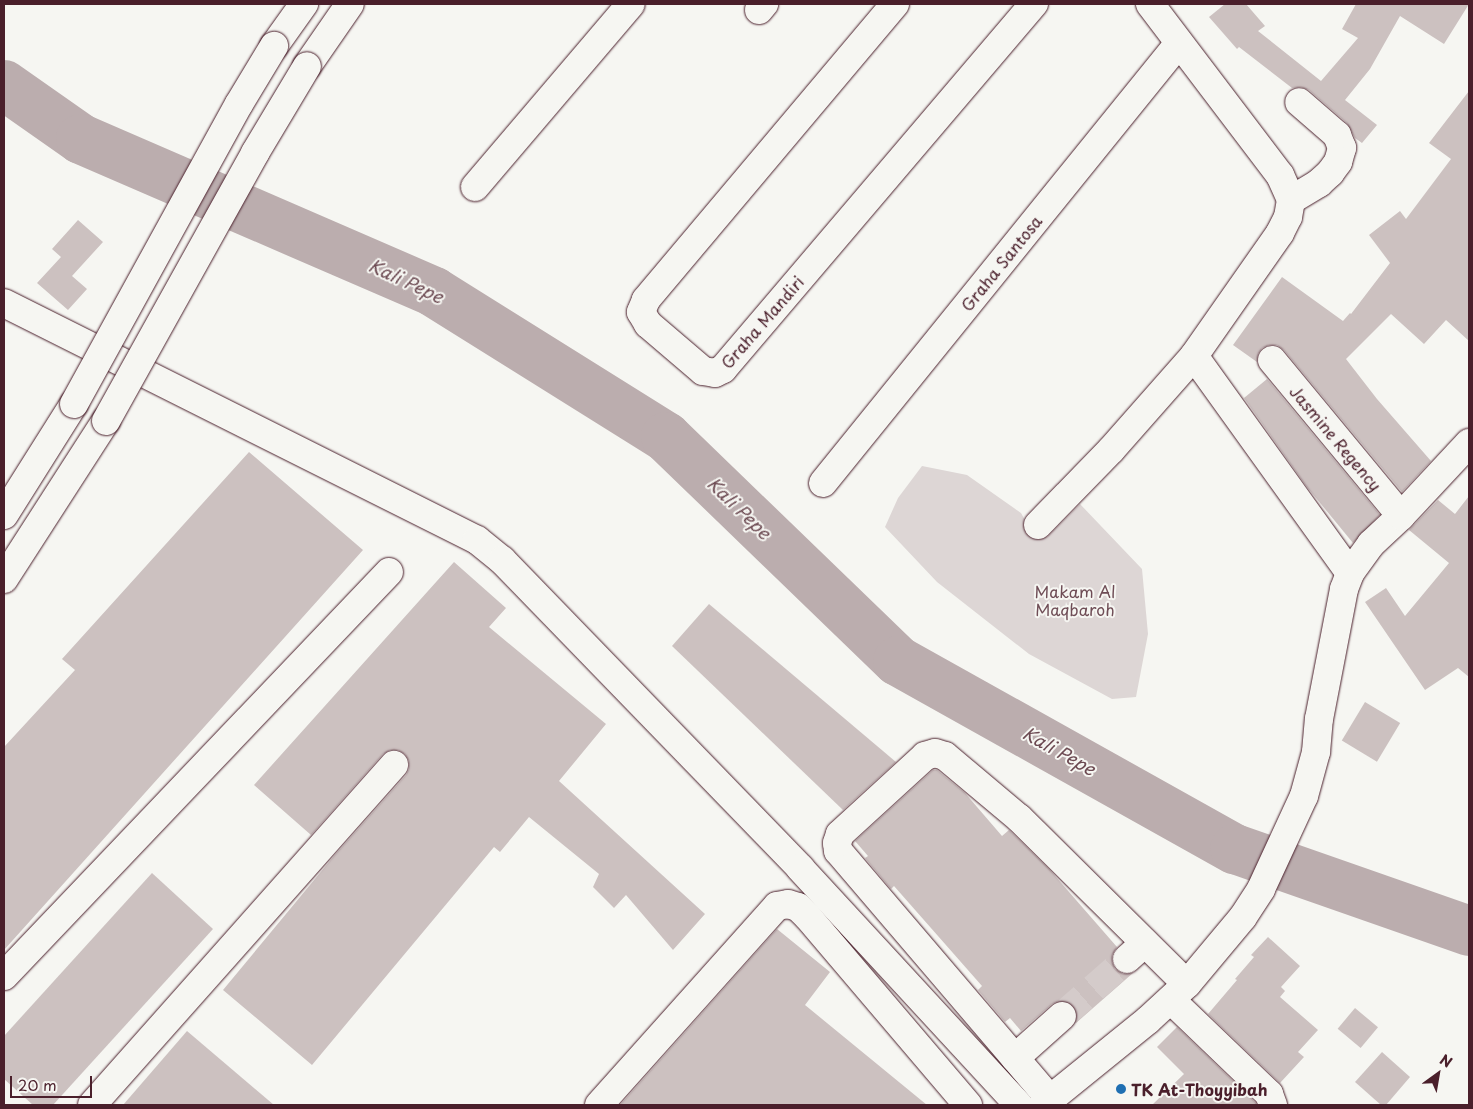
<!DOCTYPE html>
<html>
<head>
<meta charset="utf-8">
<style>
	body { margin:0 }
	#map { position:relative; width:1473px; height:1109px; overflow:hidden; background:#f6f6f2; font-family:"Playpen Sans",sans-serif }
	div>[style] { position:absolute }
	.green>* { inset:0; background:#ddd6d5 }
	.river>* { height:50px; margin:-25px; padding:0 25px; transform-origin:25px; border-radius:25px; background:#bbadae }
	.building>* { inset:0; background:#ccc1c0; transform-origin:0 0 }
	.minor-tunnel>* { height:28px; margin-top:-14px; transform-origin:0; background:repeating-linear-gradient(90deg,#d4cbca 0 28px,transparent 0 42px) }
	.roads { filter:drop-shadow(0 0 1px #4a1f2b) drop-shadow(0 0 1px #4a1f2b) }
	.minor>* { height:28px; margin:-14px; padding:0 14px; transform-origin:14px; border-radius:14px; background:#f6f6f2 }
	.highway>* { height:28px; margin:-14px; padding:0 14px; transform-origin:14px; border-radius:14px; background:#f6f6f2 }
	.bridges { filter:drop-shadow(0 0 1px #4a1f2b) drop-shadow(0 0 1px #4a1f2b) }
	.highway-bridge>* { height:28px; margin:-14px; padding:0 14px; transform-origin:14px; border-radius:14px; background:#f6f6f2 }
	.dots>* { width:14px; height:14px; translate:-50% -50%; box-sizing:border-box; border:2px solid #f6f6f2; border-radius:50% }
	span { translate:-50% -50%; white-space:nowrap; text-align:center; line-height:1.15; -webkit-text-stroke:4px #f6f6f2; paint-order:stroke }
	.street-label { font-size:16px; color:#4a1f2b }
	.park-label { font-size:16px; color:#6f4d56 }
	.poi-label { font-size:16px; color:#4a1f2b; font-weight:700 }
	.left { translate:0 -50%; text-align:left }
	.water-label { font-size:18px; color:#6c4a52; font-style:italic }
	.frame { position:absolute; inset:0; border:5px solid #4a1f2b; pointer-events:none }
	.north { position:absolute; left:1413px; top:1049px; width:50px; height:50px; -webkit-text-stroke:4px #f6f6f2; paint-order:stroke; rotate:32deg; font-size:14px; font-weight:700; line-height:20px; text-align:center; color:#4a1f2b }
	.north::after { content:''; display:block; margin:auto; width:18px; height:22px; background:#4a1f2b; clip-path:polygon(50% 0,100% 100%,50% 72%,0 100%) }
	.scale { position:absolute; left:10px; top:1076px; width:82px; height:22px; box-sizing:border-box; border:2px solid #4a1f2b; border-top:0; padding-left:6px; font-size:15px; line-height:18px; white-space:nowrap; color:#4a1f2b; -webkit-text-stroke:4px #f6f6f2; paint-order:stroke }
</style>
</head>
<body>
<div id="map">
	<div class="green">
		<div style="clip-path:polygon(922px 466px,967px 475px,1021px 513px,1034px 536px,1047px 537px,1080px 504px,1142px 569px,1148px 634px,1136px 697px,1112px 699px,1029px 654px,937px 582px,885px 527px,898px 498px)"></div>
	</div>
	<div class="river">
		<div style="left:4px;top:85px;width:94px;rotate:35deg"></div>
		<div style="left:81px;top:139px;width:385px;rotate:23.4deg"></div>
		<div style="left:434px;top:292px;width:274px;rotate:32deg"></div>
		<div style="left:666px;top:437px;width:322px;rotate:44deg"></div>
		<div style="left:898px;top:661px;width:386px;rotate:29.2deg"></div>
		<div style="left:1235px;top:849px;width:248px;rotate:19.3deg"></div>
	</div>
	<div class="building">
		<div style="clip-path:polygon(1225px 4px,1246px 4px,1265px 26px,1258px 31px,1321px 81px,1358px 38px,1342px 29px,1356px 4px,1469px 4px,1444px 44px,1400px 16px,1370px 69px,1345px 100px,1377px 125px,1362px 143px,1355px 138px,1347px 123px,1309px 90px,1301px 87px,1292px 88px,1239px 47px,1237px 49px,1209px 17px)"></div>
		<div style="clip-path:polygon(1469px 91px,1469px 341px,1446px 320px,1424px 344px,1391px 314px,1346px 359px,1377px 399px,1431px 461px,1402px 492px,1284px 350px,1277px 345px,1269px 345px,1262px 348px,1258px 354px,1257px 362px,1233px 345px,1282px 277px,1343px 321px,1350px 313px,1351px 314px,1390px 263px,1369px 235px,1400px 211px,1406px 219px,1451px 159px,1429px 143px)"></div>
		<div style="clip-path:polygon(78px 220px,103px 242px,72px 276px,87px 289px,68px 310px,37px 283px,61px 257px,52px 249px)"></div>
		<div style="clip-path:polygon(1267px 379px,1380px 515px,1353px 543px,1307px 487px,1244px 398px)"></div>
		<div style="clip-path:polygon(249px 452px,363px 550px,4px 950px,4px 747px,75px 670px,62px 659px)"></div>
		<div style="clip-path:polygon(1469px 496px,1469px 677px,1458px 668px,1425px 690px,1365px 602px,1386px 588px,1405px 616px,1449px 563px,1409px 530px,1438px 500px,1455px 514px)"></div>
		<div style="clip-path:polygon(454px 562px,506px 608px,489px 627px,606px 724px,559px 781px,705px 914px,673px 950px,626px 895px,614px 908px,593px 887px,599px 874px,529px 817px,500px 852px,494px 847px,312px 1065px,223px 990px,334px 856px,406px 775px,409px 769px,409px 761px,405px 754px,398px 750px,390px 750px,383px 754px,311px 835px,254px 785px)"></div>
		<div style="clip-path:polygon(709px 604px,896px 762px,843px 810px,672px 646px)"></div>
		<div style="left:1365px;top:702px;width:41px;height:45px;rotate:31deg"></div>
		<div style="clip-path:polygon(933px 770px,937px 770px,965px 793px,1002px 836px,1009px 830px,1049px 869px,1117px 947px,1112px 955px,1112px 962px,1115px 969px,1123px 974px,1133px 973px,1076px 1023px,1077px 1013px,1074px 1006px,1067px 1001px,1059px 1001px,1052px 1004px,1021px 1031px,1010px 1018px,1005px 1022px,978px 990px,982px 986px,894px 886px,891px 889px,865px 858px,868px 856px,855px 841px)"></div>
		<div style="clip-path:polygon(152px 873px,213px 929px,53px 1105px,33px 1105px,4px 1079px,4px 1036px)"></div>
		<div style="clip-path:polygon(777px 929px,830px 972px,805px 1005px,927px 1105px,620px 1105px)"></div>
		<div style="clip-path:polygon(1268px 937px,1300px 966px,1281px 987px,1285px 991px,1280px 997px,1318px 1030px,1298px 1052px,1304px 1057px,1280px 1083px,1208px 1014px,1237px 980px,1235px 979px,1254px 957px,1251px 955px)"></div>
		<div style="left:1355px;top:1008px;width:30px;height:27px;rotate:40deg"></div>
		<div style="clip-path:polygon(1177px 1027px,1256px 1103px,1256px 1105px,1152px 1105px,1184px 1074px,1157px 1047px)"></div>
		<div style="clip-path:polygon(187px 1031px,274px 1105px,123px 1105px)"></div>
		<div style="clip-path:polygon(1382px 1052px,1410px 1077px,1386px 1105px,1381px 1105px,1355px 1082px)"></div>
	</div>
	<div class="minor-tunnel">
		<div style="left:1062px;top:1016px;width:86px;rotate:-41.2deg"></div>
	</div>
	<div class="roads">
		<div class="minor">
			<div style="left:895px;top:4px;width:387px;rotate:130.1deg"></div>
			<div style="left:646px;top:300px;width:13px;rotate:113deg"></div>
			<div style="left:641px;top:312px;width:14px;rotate:60deg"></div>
			<div style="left:648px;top:324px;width:72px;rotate:40.5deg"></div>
			<div style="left:703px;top:371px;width:12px;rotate:9deg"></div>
			<div style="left:715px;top:373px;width:9px;rotate:-27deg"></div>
			<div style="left:723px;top:369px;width:480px;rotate:-49.6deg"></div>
			<div style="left:1150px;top:4px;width:215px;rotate:52.8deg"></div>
			<div style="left:1280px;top:175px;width:27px;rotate:66deg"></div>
			<div style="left:1291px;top:200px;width:17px;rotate:100deg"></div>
			<div style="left:1288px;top:217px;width:18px;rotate:117deg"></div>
			<div style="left:1280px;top:233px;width:150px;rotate:125deg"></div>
			<div style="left:1194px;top:356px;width:267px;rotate:54.3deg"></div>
			<div style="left:759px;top:10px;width:8px;rotate:-50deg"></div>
			<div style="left:475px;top:187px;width:240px;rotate:-49.6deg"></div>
			<div style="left:1291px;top:200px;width:33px;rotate:-31deg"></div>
			<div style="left:1319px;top:183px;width:15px;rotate:-42deg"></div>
			<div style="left:1330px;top:173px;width:14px;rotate:-54deg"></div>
			<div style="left:1338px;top:162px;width:15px;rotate:-74deg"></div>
			<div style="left:1342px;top:148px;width:14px;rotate:-111deg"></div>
			<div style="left:1337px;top:135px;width:50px;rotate:-139deg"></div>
			<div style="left:4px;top:303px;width:529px;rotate:26.61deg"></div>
			<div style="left:477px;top:540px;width:32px;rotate:39deg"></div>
			<div style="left:502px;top:560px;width:429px;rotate:45.9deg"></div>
			<div style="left:800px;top:868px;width:323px;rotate:47.3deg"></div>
			<div style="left:1272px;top:360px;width:202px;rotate:50.4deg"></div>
			<div style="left:823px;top:483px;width:566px;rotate:-51.02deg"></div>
			<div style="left:1038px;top:525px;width:105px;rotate:-45.8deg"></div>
			<div style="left:1111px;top:450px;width:125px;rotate:-48.6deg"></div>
			<div style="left:1127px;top:959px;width:24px;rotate:-42deg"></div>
			<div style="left:4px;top:976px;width:558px;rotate:-46.38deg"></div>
			<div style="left:1171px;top:1000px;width:136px;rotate:43.8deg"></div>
			<div style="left:1269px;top:1094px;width:12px;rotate:70deg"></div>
			<div style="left:1015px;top:1058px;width:63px;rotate:-41.8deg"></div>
			<div style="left:1050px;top:1099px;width:326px;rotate:-130.5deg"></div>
			<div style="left:838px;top:851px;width:8px;rotate:-97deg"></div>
			<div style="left:837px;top:843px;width:9px;rotate:-72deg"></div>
			<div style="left:840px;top:834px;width:115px;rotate:-42.5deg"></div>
			<div style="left:925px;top:756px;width:10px;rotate:-17deg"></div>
			<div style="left:935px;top:753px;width:10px;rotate:17deg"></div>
			<div style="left:945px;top:756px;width:97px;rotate:40deg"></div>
			<div style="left:1019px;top:818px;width:236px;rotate:44.7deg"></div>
			<div style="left:92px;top:1105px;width:455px;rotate:-48.4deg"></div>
			<div style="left:599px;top:1105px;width:267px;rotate:-48.2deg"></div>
			<div style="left:777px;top:906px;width:11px;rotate:-10deg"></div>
			<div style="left:788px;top:904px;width:10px;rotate:17deg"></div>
			<div style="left:798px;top:907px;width:14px;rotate:45deg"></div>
			<div style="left:808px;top:917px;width:247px;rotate:49.6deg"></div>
			<div style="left:1043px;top:1105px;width:135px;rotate:-39deg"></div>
			<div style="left:1148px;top:1020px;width:53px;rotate:-42.7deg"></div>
			<div style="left:1187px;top:984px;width:87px;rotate:-50.1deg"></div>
			<div style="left:1243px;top:917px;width:33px;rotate:-57deg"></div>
			<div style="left:1261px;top:889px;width:102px;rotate:-65.2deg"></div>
			<div style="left:1304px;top:796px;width:46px;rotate:-74.7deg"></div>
			<div style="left:1316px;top:752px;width:33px;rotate:-85deg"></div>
			<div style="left:1319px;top:719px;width:132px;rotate:-79.1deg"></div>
			<div style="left:1344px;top:589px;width:17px;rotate:-69deg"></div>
			<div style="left:1350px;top:573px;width:36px;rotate:-54deg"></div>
			<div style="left:1371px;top:544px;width:41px;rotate:-43deg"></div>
			<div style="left:1401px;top:516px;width:100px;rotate:-47deg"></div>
		</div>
		<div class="highway">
			<div style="left:274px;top:46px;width:52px;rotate:-54.5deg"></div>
			<div style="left:307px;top:66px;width:75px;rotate:-55.3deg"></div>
			<div style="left:4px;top:515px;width:131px;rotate:-57.8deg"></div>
			<div style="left:4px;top:579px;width:188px;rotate:-57.2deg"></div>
		</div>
	</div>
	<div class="bridges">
		<div class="highway-bridge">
			<div style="left:74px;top:404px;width:342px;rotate:-61.2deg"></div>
			<div style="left:239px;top:104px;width:68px;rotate:-58.9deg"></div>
			<div style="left:106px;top:421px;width:307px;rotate:-60.9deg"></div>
			<div style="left:255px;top:153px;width:101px;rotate:-59.1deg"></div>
		</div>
	</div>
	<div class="dots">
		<div style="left:1121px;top:1089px;background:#1f6fb2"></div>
	</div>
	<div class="street-label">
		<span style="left:1001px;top:263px;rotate:-51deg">Graha Santosa</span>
		<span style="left:762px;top:322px;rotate:-49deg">Graha Mandiri</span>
		<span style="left:1336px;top:438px;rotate:50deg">Jasmine Regency</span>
	</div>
	<div class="park-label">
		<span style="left:1075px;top:600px">Makam Al<br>Maqbaroh</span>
	</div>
	<div class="poi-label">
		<span class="left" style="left:1131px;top:1089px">TK At-Thoyyibah</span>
	</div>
	<div class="water-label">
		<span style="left:406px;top:281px;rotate:25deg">Kali Pepe</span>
		<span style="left:739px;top:508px;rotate:44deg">Kali Pepe</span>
		<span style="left:1059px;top:751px;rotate:29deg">Kali Pepe</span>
	</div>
	<div class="frame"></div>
	<div class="north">N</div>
	<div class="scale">20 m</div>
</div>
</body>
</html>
